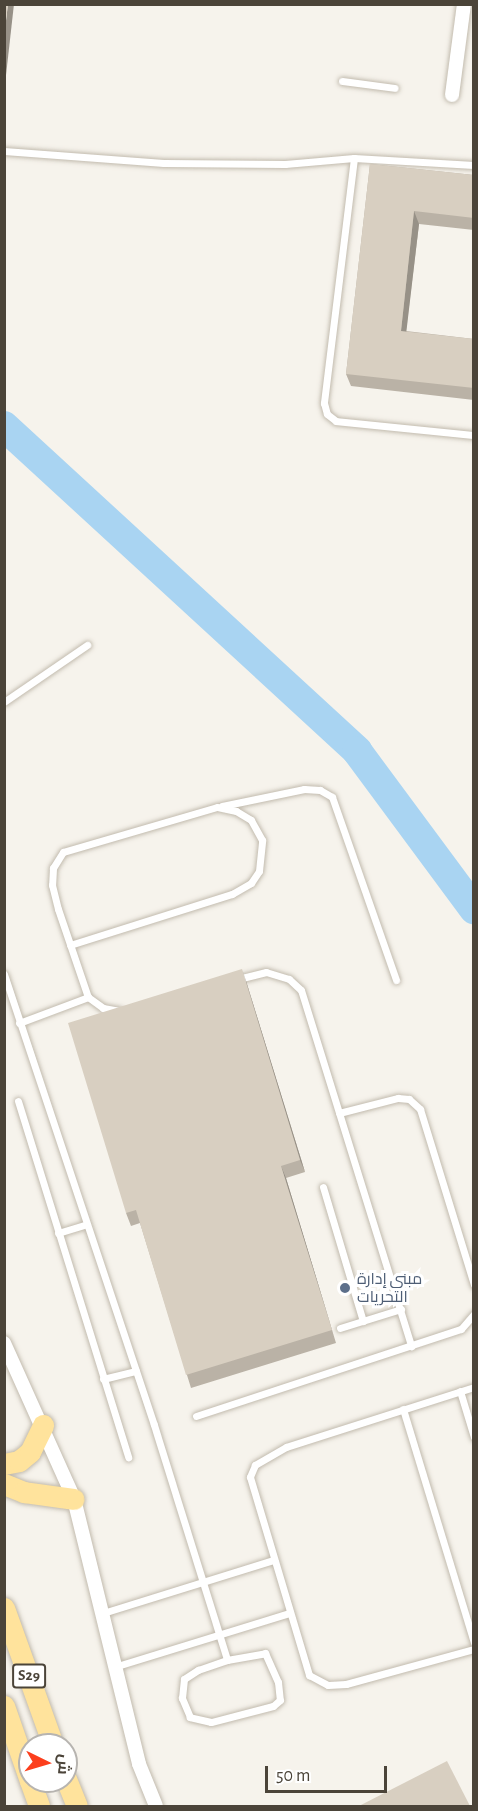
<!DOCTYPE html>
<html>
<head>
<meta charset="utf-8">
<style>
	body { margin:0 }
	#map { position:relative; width:478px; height:1811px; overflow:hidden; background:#f6f3ec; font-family:"Alegreya Sans",Cairo,sans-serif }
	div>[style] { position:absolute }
	.river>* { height:30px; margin:-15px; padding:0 15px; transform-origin:15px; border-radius:15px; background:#a9d4f2 }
	.roads { filter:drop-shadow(0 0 2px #c2bbae) drop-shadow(0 0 2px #c2bbae) }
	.service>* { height:7px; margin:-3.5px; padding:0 3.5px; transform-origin:3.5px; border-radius:3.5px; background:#fff }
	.minor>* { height:14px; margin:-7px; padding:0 7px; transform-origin:7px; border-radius:7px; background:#fff }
	.primary>* { height:21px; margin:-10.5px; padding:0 10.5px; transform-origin:10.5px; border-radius:10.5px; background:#ffe39c }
	.wall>* { inset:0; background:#bab2a6 }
	.shaded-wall>* { inset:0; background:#979187 }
	.building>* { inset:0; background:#d8cfc1 }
	.dots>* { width:16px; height:16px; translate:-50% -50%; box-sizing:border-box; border:3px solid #fff; border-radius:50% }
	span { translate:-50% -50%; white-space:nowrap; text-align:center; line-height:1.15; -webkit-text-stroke:6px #fff; paint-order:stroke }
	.shield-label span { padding:2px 4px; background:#fff; border:2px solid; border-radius:4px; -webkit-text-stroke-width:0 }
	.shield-label { font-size:15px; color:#4b4439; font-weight:700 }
	.service-label { font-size:16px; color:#4e5e75 }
	.left { translate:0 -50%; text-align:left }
	.frame { position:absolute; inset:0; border:6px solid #4b4439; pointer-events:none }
	.north { position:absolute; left:18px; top:1733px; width:60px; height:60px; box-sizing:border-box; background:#fff; border:2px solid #b7b4b0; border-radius:50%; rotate:95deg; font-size:16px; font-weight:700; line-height:24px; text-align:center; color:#4b4439 }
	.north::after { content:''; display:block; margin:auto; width:21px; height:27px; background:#fc3f1d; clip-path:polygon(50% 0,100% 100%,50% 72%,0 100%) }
	.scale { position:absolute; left:265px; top:1766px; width:122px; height:27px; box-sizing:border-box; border:3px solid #4b4439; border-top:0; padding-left:8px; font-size:18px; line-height:21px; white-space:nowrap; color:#4b4439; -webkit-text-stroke:4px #fff; paint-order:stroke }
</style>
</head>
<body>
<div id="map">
	<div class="river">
		<div style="left:4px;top:426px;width:480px;rotate:42.6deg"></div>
		<div style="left:357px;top:751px;width:197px;rotate:53.5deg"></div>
	</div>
	<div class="roads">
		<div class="service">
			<div style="left:342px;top:81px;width:53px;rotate:7.5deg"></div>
			<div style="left:4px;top:151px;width:160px;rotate:4.3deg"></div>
			<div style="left:164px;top:163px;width:121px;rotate:0.5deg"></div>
			<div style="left:285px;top:164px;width:69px;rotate:-5deg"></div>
			<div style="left:354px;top:158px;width:120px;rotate:3.3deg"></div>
			<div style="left:354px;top:158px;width:247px;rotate:97deg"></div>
			<div style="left:324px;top:403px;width:11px;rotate:75deg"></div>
			<div style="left:327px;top:414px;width:11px;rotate:38deg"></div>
			<div style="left:336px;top:421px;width:139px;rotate:5.8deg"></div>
			<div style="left:4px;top:702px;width:101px;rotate:-34.5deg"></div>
			<div style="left:222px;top:806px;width:84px;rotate:-11.7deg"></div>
			<div style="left:304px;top:789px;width:16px;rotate:4deg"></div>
			<div style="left:320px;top:790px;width:14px;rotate:30deg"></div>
			<div style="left:332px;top:797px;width:194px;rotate:70.7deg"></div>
			<div style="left:70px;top:945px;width:170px;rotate:-17.5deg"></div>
			<div style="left:232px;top:894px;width:22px;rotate:-30deg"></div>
			<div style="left:251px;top:883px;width:14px;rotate:-56deg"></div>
			<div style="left:259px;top:871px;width:31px;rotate:-84deg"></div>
			<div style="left:262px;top:840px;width:23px;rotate:-119deg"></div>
			<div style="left:251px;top:820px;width:17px;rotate:-149deg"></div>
			<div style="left:236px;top:811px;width:19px;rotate:-168deg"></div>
			<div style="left:217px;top:807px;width:160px;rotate:163.7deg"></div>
			<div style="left:63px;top:852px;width:19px;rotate:122deg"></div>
			<div style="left:53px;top:868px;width:17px;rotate:93deg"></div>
			<div style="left:52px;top:885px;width:25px;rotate:76deg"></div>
			<div style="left:58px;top:909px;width:93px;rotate:71.2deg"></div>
			<div style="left:88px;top:997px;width:19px;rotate:36deg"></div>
			<div style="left:103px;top:1008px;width:17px;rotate:10deg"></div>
			<div style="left:4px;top:974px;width:475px;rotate:71.6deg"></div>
			<div style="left:154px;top:1425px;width:246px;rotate:72.7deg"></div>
			<div style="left:238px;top:979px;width:29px;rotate:-14deg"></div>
			<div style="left:266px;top:972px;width:24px;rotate:17deg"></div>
			<div style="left:289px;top:979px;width:16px;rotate:43deg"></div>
			<div style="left:301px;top:990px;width:373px;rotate:72.8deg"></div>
			<div style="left:19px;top:1023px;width:74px;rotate:-20.6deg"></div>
			<div style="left:18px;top:1101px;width:373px;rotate:72.8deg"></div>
			<div style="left:339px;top:1113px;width:61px;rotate:-14.3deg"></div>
			<div style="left:398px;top:1098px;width:11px;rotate:5deg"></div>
			<div style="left:409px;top:1099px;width:15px;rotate:42deg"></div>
			<div style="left:420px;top:1109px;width:184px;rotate:72.9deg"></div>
			<div style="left:323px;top:1187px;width:140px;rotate:73.4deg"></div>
			<div style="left:58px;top:1233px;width:30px;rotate:-17deg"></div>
			<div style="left:340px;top:1328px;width:64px;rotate:-17.3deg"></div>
			<div style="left:103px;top:1379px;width:34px;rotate:-14deg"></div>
			<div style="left:474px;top:1387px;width:197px;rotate:162.3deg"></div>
			<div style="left:286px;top:1447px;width:36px;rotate:150deg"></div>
			<div style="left:255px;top:1465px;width:13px;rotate:113deg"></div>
			<div style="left:250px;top:1477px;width:207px;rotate:73.4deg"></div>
			<div style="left:309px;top:1675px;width:21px;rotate:28deg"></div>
			<div style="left:328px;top:1685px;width:18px;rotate:-3deg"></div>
			<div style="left:346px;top:1684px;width:133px;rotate:-15.3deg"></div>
			<div style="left:460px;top:1391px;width:48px;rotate:73.1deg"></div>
			<div style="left:403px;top:1409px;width:244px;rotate:73.1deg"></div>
			<div style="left:196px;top:1416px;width:279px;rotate:-18.2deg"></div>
			<div style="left:461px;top:1329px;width:20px;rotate:-49deg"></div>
			<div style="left:103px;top:1613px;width:178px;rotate:-17.3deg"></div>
			<div style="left:265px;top:1653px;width:32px;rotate:66deg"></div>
			<div style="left:278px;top:1682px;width:18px;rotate:84deg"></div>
			<div style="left:280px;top:1700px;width:9px;rotate:139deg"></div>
			<div style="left:273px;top:1706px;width:64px;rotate:165.5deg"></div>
			<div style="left:211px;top:1722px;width:22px;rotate:-167deg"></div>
			<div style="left:190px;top:1717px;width:21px;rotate:-113deg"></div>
			<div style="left:182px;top:1698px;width:19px;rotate:-84deg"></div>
			<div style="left:184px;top:1679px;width:17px;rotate:-33deg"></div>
			<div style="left:198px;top:1670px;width:31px;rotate:-19deg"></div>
			<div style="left:227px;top:1660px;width:39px;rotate:-10deg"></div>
			<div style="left:114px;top:1667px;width:183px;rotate:-17.1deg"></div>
		</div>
		<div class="minor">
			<div style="left:452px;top:95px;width:92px;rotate:-82.5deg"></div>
			<div style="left:4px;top:1343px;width:171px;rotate:65.8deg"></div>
			<div style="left:74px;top:1499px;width:273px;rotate:76.2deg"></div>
			<div style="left:139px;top:1764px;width:45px;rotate:68deg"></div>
		</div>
		<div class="primary">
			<div style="left:4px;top:1464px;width:15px;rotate:-11deg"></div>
			<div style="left:19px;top:1461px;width:14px;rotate:-39deg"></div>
			<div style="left:30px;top:1452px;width:30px;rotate:-64deg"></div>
			<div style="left:4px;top:1484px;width:22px;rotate:22deg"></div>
			<div style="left:24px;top:1492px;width:50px;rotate:8deg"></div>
			<div style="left:4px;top:1608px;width:145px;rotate:70.3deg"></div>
			<div style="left:4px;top:1706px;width:79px;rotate:70.9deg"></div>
			<div style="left:66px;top:1779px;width:29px;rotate:68deg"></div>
			<div style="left:30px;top:1781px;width:27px;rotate:70deg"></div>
		</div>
	</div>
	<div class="wall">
		<div style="clip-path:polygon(370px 164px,474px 175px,474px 230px,419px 224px,406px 331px,474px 339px,474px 400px,351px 386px,346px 374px)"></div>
		<div style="clip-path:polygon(246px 981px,305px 1172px,286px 1178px,336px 1343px,191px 1388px,140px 1223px,131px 1226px,126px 1213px)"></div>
	</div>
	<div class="shaded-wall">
		<div style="clip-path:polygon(8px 4px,14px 4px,4px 93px,4px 37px)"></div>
		<div style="clip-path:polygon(414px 211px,419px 224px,405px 343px,401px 331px)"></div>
		<div style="clip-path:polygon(242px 969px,246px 981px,305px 1172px,300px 1160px)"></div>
		<div style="clip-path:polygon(281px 1166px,286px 1178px,336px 1343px,332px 1330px)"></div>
	</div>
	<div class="building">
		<div style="clip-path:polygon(4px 4px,8px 4px,4px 37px)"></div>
		<div style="clip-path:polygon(370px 164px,474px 175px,474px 218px,414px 211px,401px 331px,474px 339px,474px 388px,346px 374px)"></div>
		<div style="clip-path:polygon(242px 969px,300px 1160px,281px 1166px,332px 1330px,186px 1375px,136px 1210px,126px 1213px,68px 1023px)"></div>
		<div style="clip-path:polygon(447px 1761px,470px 1806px,359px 1806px)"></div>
	</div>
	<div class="dots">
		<div style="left:345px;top:1288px;background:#5c6f8a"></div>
	</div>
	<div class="shield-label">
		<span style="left:29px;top:1676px">S29</span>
	</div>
	<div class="service-label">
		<span class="left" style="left:357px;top:1288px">مبنى إدارة<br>التحريات</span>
	</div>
	<div class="frame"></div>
	<div class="north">ش</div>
	<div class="scale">50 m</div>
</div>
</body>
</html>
